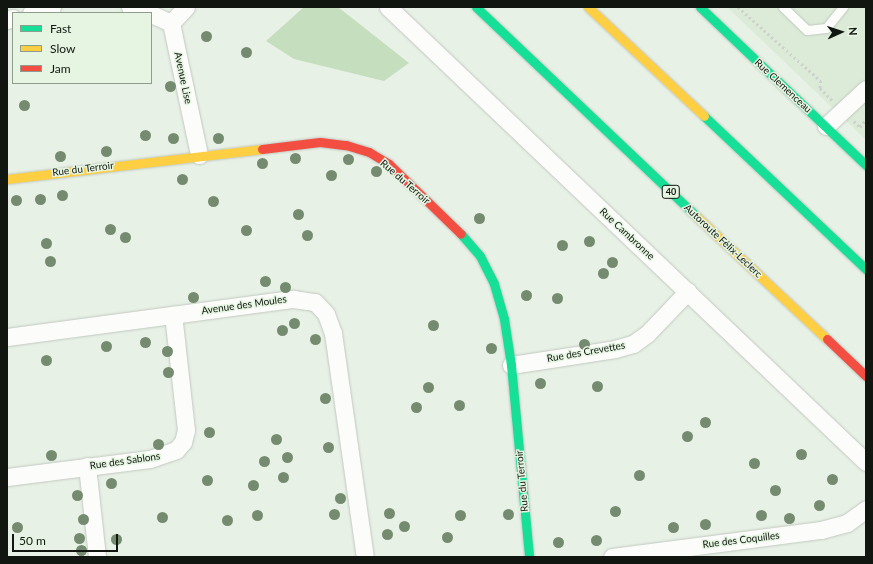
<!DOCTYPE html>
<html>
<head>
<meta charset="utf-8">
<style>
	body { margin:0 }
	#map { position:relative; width:873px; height:564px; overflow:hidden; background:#e8f1e6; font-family:Lato,sans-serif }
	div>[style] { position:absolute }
	.built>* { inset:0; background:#dcebd8 }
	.green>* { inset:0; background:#c4debe }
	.path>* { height:2.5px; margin-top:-1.25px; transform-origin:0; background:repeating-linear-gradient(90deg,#cdd0cc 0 2px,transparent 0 5px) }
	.roads { filter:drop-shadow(0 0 1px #c1c8c0) drop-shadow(0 0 1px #c1c8c0) }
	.lane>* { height:9px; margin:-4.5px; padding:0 4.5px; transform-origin:4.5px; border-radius:4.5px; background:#fcfdfb }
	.street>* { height:17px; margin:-8.5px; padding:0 8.5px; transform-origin:8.5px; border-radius:8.5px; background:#fcfdfb }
	.fast>* { height:9px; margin:-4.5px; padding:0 4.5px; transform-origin:4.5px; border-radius:4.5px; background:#16e098 }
	.slow>* { height:9px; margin:-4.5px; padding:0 4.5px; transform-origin:4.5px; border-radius:4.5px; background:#ffcf43 }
	.jam>* { height:9px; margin:-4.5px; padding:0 4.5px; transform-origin:4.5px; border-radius:4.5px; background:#f24e42 }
	.trees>* { width:11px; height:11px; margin:-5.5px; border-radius:50%; background:#758b6f }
	span { translate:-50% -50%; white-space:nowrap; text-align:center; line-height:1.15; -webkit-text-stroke:3px #e5f5e2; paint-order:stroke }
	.shield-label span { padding:1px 3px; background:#e5f5e2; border:1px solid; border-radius:3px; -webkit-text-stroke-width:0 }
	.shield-label { font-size:9px; color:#111610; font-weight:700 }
	.street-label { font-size:10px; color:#111610 }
	.frame { position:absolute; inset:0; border:8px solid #111610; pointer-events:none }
	.legend { position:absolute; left:12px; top:12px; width:140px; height:72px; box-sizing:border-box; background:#e5f5e2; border:1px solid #909c8e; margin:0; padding:5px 7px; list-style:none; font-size:12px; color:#111610 }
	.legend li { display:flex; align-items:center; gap:8px; height:20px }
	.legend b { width:20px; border:1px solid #909c8e }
	.north { position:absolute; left:821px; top:12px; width:40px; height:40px; -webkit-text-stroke:3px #e5f5e2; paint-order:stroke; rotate:87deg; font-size:11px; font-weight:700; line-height:16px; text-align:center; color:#111610 }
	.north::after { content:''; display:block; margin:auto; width:14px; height:18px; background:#111610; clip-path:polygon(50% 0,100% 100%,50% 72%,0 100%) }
	.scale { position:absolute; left:12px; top:534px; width:106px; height:18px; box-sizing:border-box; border:2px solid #111610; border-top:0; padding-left:5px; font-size:12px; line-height:14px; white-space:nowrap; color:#111610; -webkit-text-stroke:3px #e5f5e2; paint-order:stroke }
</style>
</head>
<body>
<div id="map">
	<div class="built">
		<div style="clip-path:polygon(727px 7px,866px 7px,866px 140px)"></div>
	</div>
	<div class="green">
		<div style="clip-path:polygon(304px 7px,338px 7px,409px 63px,384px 81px,294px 59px,266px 41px)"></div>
	</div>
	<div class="path">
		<div style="left:738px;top:7px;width:111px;rotate:41.7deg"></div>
		<div style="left:821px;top:81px;width:7px;rotate:98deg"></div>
		<div style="left:820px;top:88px;width:18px;rotate:45deg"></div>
		<div style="left:854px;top:121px;width:8px;rotate:45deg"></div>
		<div style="left:860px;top:127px;width:10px;rotate:-53deg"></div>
	</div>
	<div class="roads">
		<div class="lane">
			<div style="left:783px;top:7px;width:33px;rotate:44deg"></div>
			<div style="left:807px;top:30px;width:19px;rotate:-6deg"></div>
			<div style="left:826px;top:28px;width:27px;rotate:-51deg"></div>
		</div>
		<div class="street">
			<div style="left:130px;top:7px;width:20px;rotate:18deg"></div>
			<div style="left:186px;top:7px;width:22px;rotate:133deg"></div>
			<div style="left:171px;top:23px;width:135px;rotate:78deg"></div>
			<div style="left:388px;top:7px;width:660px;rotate:43.59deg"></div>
			<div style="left:31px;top:13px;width:22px;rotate:-16deg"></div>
			<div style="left:151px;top:14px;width:22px;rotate:24deg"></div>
			<div style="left:7px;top:20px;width:6px;rotate:-18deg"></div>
			<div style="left:826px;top:126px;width:54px;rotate:-42.8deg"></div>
			<div style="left:7px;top:337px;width:289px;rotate:-7.6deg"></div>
			<div style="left:293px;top:299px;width:22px;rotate:8deg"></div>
			<div style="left:315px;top:302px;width:16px;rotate:47deg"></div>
			<div style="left:326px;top:314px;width:20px;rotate:70deg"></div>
			<div style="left:333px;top:333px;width:226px;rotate:81.9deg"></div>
			<div style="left:511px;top:365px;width:105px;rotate:-8.7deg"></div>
			<div style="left:615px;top:349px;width:19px;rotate:-16deg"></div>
			<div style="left:633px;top:344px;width:17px;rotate:-36deg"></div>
			<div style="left:647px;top:334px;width:59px;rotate:-46.4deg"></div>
			<div style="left:87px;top:466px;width:92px;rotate:83.7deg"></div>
			<div style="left:7px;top:477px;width:144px;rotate:-7.2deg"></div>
			<div style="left:150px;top:459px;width:28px;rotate:-19deg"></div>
			<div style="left:176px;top:450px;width:11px;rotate:-49deg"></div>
			<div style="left:183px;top:442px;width:12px;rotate:-76deg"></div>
			<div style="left:186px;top:430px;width:116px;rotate:-96.4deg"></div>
			<div style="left:612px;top:557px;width:211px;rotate:-7.4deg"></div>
			<div style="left:821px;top:530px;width:27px;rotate:-15deg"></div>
			<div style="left:847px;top:523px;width:24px;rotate:-36deg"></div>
		</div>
		<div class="fast">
			<div style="left:476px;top:7px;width:305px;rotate:43.5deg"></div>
			<div style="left:700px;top:7px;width:229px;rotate:43.6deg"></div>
			<div style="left:704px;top:116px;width:223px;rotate:43.4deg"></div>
			<div style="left:461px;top:234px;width:29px;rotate:49deg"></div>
			<div style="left:480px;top:256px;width:31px;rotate:63deg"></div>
			<div style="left:494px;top:284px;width:36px;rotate:74deg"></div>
			<div style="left:504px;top:319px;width:47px;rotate:81.3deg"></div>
			<div style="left:511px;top:365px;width:193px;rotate:84.6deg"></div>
		</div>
		<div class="slow">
			<div style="left:588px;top:7px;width:159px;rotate:43.2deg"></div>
			<div style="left:7px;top:179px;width:257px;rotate:-6.7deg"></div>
			<div style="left:697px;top:217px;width:178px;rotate:43.2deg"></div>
		</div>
		<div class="jam">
			<div style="left:262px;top:149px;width:58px;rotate:-6.9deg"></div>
			<div style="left:320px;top:142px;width:26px;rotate:7deg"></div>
			<div style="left:346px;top:145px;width:24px;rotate:17deg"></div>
			<div style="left:369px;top:152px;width:23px;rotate:31deg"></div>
			<div style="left:389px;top:164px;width:100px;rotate:44.2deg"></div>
			<div style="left:827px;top:339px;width:54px;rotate:43.5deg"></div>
		</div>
	</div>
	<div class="trees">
		<div style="left:206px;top:36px"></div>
		<div style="left:246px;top:52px"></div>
		<div style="left:170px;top:86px"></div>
		<div style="left:24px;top:105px"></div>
		<div style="left:145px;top:135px"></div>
		<div style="left:173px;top:138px"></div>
		<div style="left:218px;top:138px"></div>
		<div style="left:106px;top:151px"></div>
		<div style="left:60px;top:156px"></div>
		<div style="left:295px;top:158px"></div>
		<div style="left:348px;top:159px"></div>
		<div style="left:262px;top:163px"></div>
		<div style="left:376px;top:171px"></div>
		<div style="left:331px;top:175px"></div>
		<div style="left:182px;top:179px"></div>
		<div style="left:62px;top:195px"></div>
		<div style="left:40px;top:199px"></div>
		<div style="left:16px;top:200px"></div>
		<div style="left:213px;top:201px"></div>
		<div style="left:298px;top:214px"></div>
		<div style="left:479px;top:218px"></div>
		<div style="left:110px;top:229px"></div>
		<div style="left:246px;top:230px"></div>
		<div style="left:307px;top:235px"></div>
		<div style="left:125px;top:237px"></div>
		<div style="left:589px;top:241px"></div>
		<div style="left:46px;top:243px"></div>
		<div style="left:562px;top:245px"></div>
		<div style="left:50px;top:261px"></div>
		<div style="left:612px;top:262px"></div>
		<div style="left:603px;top:273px"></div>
		<div style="left:265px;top:281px"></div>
		<div style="left:285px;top:287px"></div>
		<div style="left:526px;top:295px"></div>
		<div style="left:193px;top:297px"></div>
		<div style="left:557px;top:298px"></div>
		<div style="left:294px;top:323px"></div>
		<div style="left:433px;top:325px"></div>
		<div style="left:282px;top:330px"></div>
		<div style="left:315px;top:339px"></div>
		<div style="left:145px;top:342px"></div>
		<div style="left:584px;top:344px"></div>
		<div style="left:106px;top:346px"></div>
		<div style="left:491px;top:348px"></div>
		<div style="left:167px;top:351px"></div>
		<div style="left:46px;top:360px"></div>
		<div style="left:168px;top:372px"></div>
		<div style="left:540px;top:383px"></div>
		<div style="left:597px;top:386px"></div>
		<div style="left:428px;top:387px"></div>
		<div style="left:325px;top:398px"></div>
		<div style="left:459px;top:405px"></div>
		<div style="left:416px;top:407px"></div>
		<div style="left:705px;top:422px"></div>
		<div style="left:209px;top:432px"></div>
		<div style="left:687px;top:436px"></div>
		<div style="left:276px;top:439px"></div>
		<div style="left:158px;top:444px"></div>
		<div style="left:328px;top:447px"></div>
		<div style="left:801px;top:454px"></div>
		<div style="left:51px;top:455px"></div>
		<div style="left:287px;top:457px"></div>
		<div style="left:264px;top:461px"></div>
		<div style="left:754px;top:463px"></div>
		<div style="left:639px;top:475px"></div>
		<div style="left:283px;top:477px"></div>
		<div style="left:832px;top:479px"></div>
		<div style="left:207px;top:480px"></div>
		<div style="left:111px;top:483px"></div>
		<div style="left:253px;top:485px"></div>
		<div style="left:775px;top:490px"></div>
		<div style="left:77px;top:495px"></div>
		<div style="left:340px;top:498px"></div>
		<div style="left:819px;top:505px"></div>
		<div style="left:615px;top:511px"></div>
		<div style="left:389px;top:513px"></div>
		<div style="left:334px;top:514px"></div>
		<div style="left:508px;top:514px"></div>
		<div style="left:257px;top:515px"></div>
		<div style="left:460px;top:515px"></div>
		<div style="left:761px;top:515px"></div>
		<div style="left:162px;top:517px"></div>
		<div style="left:789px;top:518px"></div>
		<div style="left:83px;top:519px"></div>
		<div style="left:227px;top:520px"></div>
		<div style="left:705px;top:524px"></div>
		<div style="left:404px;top:526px"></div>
		<div style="left:17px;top:527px"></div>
		<div style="left:673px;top:527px"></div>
		<div style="left:387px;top:534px"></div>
		<div style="left:447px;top:537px"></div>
		<div style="left:79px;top:538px"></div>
		<div style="left:116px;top:539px"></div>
		<div style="left:596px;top:540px"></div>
		<div style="left:558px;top:542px"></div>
		<div style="left:81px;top:550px"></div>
	</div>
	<div class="shield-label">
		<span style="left:671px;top:192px">40</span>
	</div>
	<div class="street-label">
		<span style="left:183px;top:78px;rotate:78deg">Avenue Lise</span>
		<span style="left:783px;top:86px;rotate:43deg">Rue Clemenceau</span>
		<span style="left:83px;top:169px;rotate:-7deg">Rue du Terroir</span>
		<span style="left:405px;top:182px;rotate:41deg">Rue du Terroir</span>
		<span style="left:627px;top:234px;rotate:43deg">Rue Cambronne</span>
		<span style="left:723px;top:241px;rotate:43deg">Autoroute Félix-Leclerc</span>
		<span style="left:244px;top:305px;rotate:-8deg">Avenue des Moules</span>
		<span style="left:586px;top:352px;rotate:-10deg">Rue des Crevettes</span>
		<span style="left:125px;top:461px;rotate:-8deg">Rue des Sablons</span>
		<span style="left:522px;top:481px;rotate:-95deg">Rue du Terroir</span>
		<span style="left:741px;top:540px;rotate:-7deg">Rue des Coquilles</span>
	</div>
	<div class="frame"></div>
	<ul class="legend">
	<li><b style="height:5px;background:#16e098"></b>Fast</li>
	<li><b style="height:5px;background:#ffcf43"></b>Slow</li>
	<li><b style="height:5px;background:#f24e42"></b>Jam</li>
	</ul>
	<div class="north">N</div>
	<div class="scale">50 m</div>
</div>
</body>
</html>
